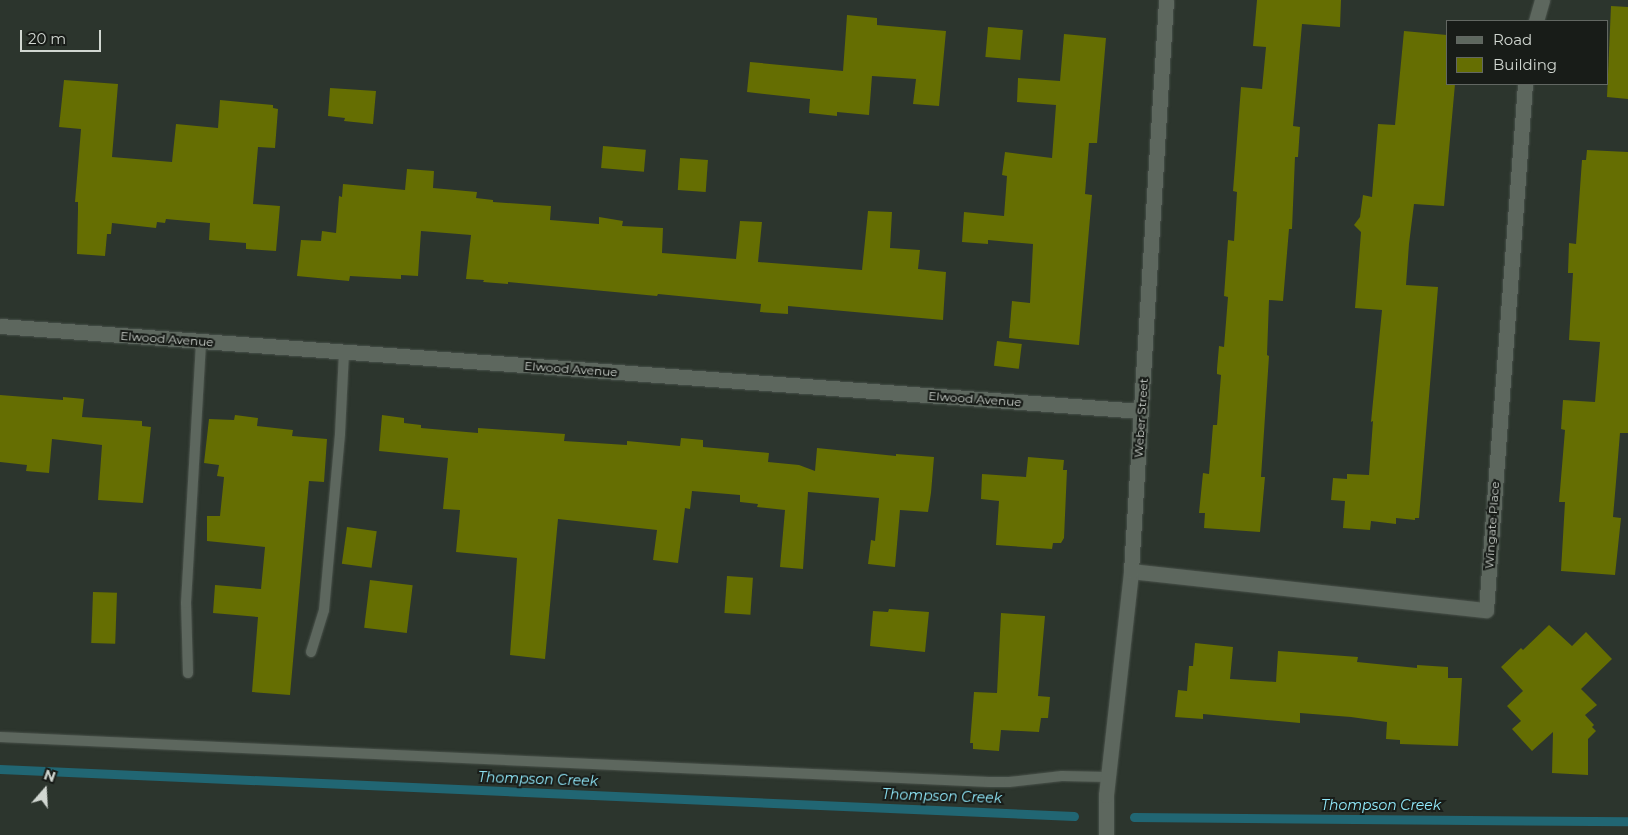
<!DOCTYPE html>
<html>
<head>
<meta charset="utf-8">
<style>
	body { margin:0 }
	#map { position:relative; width:1628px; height:835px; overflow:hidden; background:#2c352d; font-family:Montserrat,sans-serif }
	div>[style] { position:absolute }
	.stream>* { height:9px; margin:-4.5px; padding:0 4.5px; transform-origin:4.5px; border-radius:4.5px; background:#216673 }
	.building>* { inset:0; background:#656e02; transform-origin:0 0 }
	.roads { filter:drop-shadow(0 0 1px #49514a) drop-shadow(0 0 1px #49514a) }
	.lane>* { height:10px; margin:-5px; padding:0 5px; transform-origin:5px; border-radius:5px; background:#5d675e }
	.street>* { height:15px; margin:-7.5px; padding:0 7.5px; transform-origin:7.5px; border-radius:7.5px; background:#5d675e }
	span { translate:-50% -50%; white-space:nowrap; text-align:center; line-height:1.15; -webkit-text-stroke:4px #181c18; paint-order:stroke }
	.street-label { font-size:12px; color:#d1d7d1 }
	.water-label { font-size:14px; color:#91e9fb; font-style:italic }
	.legend { position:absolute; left:1446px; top:20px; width:162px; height:65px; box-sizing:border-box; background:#181c18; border:1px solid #626762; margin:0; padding:6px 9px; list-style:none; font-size:15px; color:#d1d7d1 }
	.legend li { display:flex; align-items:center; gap:10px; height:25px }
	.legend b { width:25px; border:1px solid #626762 }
	.north { position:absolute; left:20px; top:765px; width:50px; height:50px; -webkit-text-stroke:4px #181c18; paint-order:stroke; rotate:19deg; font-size:14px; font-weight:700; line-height:20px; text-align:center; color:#d1d7d1 }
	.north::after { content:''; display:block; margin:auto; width:18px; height:22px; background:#d1d7d1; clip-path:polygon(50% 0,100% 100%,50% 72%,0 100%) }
	.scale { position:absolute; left:20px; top:30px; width:81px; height:22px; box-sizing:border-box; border:2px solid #d1d7d1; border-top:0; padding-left:6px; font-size:15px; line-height:18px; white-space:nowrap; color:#d1d7d1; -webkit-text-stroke:4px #181c18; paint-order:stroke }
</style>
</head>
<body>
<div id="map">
	<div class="stream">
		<div style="left:0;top:769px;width:1075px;rotate:2.51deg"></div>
		<div style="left:1134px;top:817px;width:494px;rotate:0.5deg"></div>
	</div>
	<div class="building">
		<div style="clip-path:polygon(1257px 0,1341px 0,1340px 27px,1302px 24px,1293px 126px,1300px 127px,1298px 157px,1295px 157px,1292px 229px,1289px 229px,1283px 301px,1269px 300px,1267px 355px,1269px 356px,1261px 477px,1265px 477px,1260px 532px,1204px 528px,1205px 513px,1199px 513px,1203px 473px,1209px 474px,1213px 425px,1217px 425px,1221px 375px,1217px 374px,1217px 369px,1219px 346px,1224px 347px,1228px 297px,1224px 296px,1228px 240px,1234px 241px,1237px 192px,1233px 191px,1241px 87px,1262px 89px,1266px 47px,1253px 46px)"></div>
		<div style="clip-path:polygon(1611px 6px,1628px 7px,1628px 99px,1607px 97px)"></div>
		<div style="clip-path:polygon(847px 15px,877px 18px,877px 25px,946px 31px,939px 106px,913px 104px,916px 79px,872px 76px,869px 115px,837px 112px,837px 116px,809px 113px,810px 99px,747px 92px,750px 62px,843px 71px)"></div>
		<div style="left:988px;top:27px;width:35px;height:30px;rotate:5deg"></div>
		<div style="clip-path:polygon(1404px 31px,1447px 35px,1447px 84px,1455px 84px,1444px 206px,1414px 204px,1409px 244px,1406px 285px,1438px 287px,1419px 518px,1415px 518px,1415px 520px,1396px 518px,1396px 524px,1371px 521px,1370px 530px,1343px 528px,1345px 501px,1331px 500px,1333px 478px,1347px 479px,1347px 474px,1369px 475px,1373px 421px,1371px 422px,1382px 310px,1355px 308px,1361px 232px,1354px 225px,1360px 217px,1363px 195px,1372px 197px,1378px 124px,1395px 125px)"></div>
		<div style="clip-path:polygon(1064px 34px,1106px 38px,1097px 143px,1089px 143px,1085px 194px,1092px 195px,1079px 345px,1009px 338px,1012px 301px,1030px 303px,1033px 244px,988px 240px,988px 244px,962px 242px,964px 212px,1004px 216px,1007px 176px,1002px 175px,1005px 152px,1052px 158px,1056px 105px,1017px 102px,1018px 78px,1060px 81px)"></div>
		<div style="clip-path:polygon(64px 80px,118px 84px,112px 157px,172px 162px,176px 124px,218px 128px,220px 100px,273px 105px,273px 108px,278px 109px,275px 148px,258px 147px,253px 204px,280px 206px,276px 251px,246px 249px,246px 243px,209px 240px,210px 223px,166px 219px,165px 223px,157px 222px,156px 228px,112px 223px,111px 234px,107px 234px,105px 256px,77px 254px,78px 209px,78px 202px,75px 202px,81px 129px,59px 127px)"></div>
		<div style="clip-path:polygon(330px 88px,376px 91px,373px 124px,344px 121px,345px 118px,328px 116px)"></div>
		<div style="left:603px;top:146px;width:43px;height:22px;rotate:5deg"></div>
		<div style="clip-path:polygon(1587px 150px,1628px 152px,1628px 433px,1620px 433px,1616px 482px,1613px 517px,1621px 518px,1615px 575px,1561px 571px,1565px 502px,1559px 502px,1565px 430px,1561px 429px,1563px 400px,1595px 402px,1600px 342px,1569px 340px,1573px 273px,1568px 273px,1569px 243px,1576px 244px,1582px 160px,1586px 160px)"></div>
		<div style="left:680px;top:158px;width:28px;height:32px;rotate:4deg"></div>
		<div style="clip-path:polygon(407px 169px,434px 171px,433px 188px,477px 192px,476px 198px,493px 200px,493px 202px,551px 206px,550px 220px,599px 224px,599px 217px,623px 221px,622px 226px,663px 228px,662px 253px,736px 259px,740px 221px,762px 222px,758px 262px,862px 270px,868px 211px,892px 212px,890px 248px,920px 250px,918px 269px,946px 272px,943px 320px,788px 306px,788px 314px,760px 312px,761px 304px,658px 294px,657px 296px,508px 282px,508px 284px,483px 282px,484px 280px,466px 279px,471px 235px,421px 231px,418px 276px,401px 275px,401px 279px,350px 276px,349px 281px,297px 276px,301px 240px,321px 241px,322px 231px,336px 233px,339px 196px,342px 197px,343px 184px,405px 190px)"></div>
		<div style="left:997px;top:341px;width:25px;height:25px;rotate:7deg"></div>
		<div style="clip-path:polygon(0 395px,63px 400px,63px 397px,84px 399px,82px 417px,142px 421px,142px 426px,151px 427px,143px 503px,98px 500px,102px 445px,52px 439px,49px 473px,26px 471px,27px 465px,0 462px)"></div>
		<div style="clip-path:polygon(235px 415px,258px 418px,257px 426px,293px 430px,292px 436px,327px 439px,324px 482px,309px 481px,290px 695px,252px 692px,258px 617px,213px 613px,215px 585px,261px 589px,265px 547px,207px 541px,207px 516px,220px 516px,224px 477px,217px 476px,219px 465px,204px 463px,209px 419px,234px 420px)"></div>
		<div style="clip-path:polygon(382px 415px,404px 418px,404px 423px,421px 425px,421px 428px,478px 433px,478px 428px,565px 434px,564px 441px,627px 445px,627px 441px,680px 446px,681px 438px,703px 440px,703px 447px,769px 453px,768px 462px,799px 465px,815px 471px,817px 448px,896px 456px,896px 454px,934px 457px,931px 493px,928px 512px,900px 510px,895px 567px,868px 564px,871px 540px,875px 541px,879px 498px,808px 492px,803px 569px,780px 567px,785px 510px,757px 507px,758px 504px,740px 502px,740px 495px,692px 491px,690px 509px,685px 508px,678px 563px,653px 560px,657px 530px,558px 519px,545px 659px,510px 655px,517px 558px,456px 552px,460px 510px,443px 509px,448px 458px,379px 451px)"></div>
		<div style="clip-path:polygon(1028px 457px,1064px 460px,1063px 470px,1067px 470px,1064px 538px,1061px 543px,1053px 543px,1052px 549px,996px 545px,999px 501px,981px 499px,982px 474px,1026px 477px)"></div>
		<div style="left:347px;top:527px;width:30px;height:37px;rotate:8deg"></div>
		<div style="left:727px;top:576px;width:26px;height:37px;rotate:4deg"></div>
		<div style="left:370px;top:580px;width:43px;height:48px;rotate:7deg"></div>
		<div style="left:93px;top:592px;width:24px;height:51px;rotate:2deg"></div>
		<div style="clip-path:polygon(889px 609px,929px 612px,925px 652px,870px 646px,873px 611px,888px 612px)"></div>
		<div style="clip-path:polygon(1001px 613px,1045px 616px,1038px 696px,1050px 697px,1048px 718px,1041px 718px,1039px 732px,1001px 730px,999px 751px,973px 749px,973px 743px,970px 743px,974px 692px,997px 693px)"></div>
		<div style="clip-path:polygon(1549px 625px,1572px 646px,1586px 632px,1612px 659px,1581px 689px,1597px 705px,1585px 715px,1594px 725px,1592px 727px,1596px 731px,1588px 739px,1588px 775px,1552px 773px,1553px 732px,1532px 751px,1512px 729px,1521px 721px,1507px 706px,1523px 691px,1501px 667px,1521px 648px,1523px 650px)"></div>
		<div style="clip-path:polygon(1195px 643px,1233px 647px,1230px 679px,1276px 682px,1278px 651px,1358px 657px,1357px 662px,1417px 668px,1417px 665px,1448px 667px,1448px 678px,1462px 678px,1458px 746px,1400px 744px,1400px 740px,1386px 739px,1387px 722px,1351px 717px,1300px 713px,1300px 723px,1203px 714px,1203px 719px,1175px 717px,1178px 690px,1187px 691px,1189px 666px,1193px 666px)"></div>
	</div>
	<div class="roads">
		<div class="lane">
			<div style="left:311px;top:652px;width:44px;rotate:-72.8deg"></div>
			<div style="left:324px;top:610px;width:177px;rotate:-84.8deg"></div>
			<div style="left:340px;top:434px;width:82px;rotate:-87.2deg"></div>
			<div style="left:188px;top:673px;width:70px;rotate:-91.6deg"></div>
			<div style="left:186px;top:603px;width:262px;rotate:-86.7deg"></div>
			<div style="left:0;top:737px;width:990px;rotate:2.61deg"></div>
			<div style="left:989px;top:782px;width:20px"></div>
			<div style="left:1009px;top:782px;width:53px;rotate:-6.5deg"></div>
			<div style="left:1062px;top:776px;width:46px;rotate:1.2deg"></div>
		</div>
		<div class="street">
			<div style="left:1536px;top:21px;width:22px;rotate:-74deg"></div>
			<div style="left:0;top:326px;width:1144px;rotate:4.26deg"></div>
			<div style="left:1131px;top:571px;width:357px;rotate:6.3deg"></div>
			<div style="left:1486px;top:610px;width:527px;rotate:-85.76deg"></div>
			<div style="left:1106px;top:835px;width:40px;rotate:-90deg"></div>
			<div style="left:1106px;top:795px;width:225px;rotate:-83.6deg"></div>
			<div style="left:1131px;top:571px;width:572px;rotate:-86.49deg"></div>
		</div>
	</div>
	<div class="street-label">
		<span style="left:167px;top:339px;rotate:4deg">Elwood Avenue</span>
		<span style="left:571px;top:369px;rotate:4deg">Elwood Avenue</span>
		<span style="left:975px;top:399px;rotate:4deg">Elwood Avenue</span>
		<span style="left:1141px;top:418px;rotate:-86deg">Weber Street</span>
		<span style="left:1492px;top:525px;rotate:-86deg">Wingate Place</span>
	</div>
	<div class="water-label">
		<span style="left:538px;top:779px;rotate:2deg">Thompson Creek</span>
		<span style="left:942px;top:796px;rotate:2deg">Thompson Creek</span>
		<span style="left:1381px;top:805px">Thompson Creek</span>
	</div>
	<ul class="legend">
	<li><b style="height:6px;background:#5d675e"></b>Road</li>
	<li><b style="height:14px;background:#656e02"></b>Building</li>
	</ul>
	<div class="north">N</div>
	<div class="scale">20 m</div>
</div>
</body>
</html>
